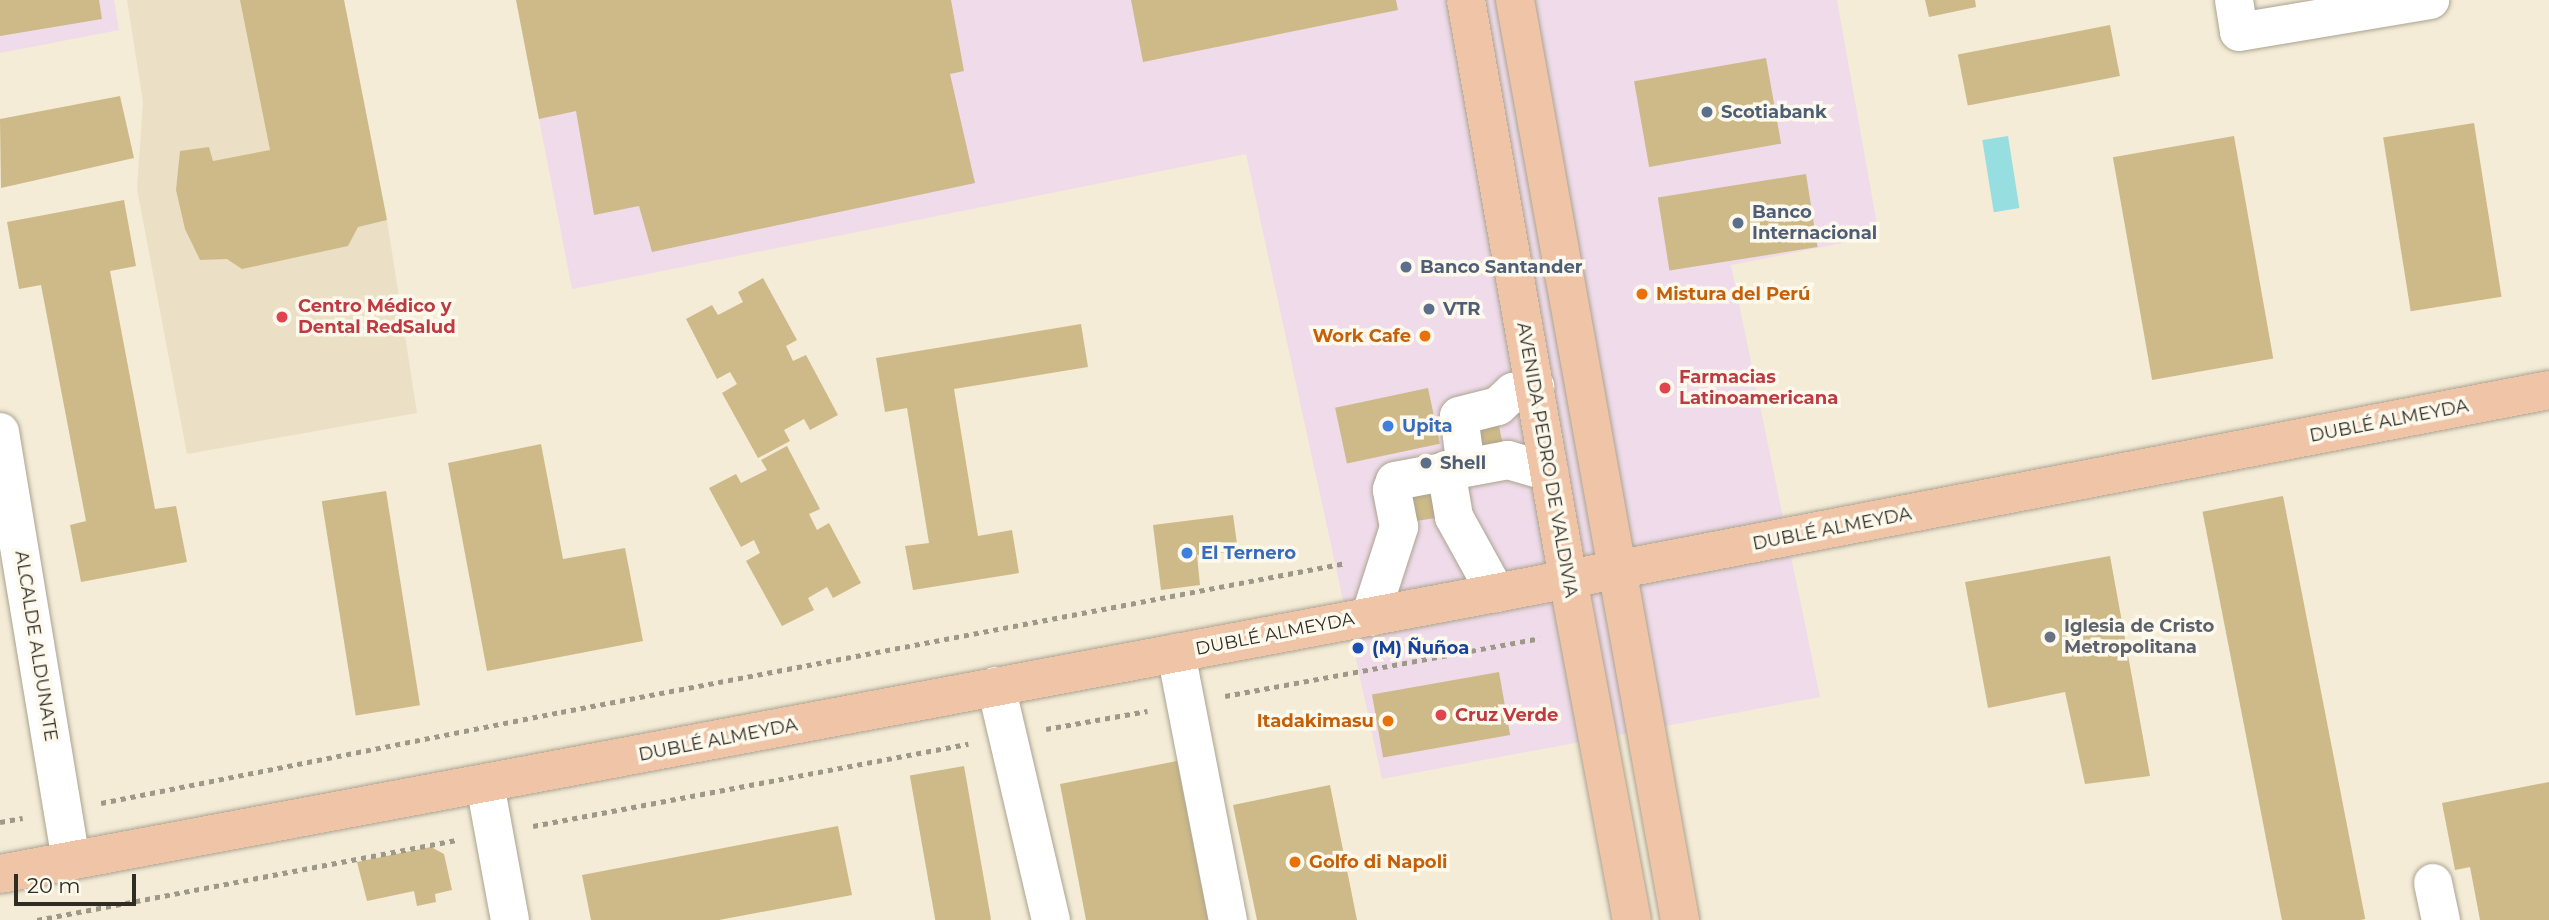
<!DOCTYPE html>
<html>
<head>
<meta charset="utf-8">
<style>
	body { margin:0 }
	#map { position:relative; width:2549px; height:920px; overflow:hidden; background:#f4ecd7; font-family:Montserrat,sans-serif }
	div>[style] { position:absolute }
	.commercial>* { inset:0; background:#efdbea }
	.built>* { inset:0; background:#ebe0c5 }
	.water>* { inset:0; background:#97dee0; transform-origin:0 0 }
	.building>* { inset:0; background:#ceba88; transform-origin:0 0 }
	.path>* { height:4.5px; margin-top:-2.25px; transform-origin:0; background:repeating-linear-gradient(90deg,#9e9889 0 5px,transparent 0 10px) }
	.roads { filter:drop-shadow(0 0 2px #aba390) drop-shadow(0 0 2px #aba390) }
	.minor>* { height:38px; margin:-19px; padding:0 19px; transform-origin:19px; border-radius:19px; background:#fff }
	.major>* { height:38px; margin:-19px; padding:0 19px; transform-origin:19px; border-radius:19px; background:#f0c5a7 }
	.dots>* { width:19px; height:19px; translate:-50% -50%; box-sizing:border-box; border:4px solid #fef9ed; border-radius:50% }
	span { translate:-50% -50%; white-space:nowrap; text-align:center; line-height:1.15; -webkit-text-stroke:7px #fef9ed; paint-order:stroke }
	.service-label { font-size:18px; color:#4e5e75; font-weight:700 }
	.left { translate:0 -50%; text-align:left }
	.food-label { font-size:18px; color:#c56008; font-weight:700 }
	.right { translate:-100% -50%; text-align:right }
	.health-label { font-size:18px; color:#be3a42; font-weight:700 }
	.street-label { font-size:18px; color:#2f2c24 }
	.shop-label { font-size:18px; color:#366cbe; font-weight:700 }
	.worship-label { font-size:18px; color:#5b616d; font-weight:700 }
	.transit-label { font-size:18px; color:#164399; font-weight:700 }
	.scale { position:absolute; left:14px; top:874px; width:122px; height:32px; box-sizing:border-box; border:4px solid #2f2c24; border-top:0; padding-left:9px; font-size:21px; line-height:24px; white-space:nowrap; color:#2f2c24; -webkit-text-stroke:5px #fef9ed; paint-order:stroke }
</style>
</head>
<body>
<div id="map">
	<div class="commercial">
		<div style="clip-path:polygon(0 0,114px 0,119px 30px,0 53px)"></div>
		<div style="clip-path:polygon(516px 0,1837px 0,1879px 236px,1731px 265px,1820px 697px,1382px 779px,1246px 154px,572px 289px)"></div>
	</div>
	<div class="built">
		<div style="clip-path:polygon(127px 0,344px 0,387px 220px,417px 413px,187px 454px,137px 189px,143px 102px)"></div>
	</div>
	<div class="water">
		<div style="left:2008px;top:136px;width:73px;height:26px;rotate:81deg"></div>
	</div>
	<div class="building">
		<div style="clip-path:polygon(0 0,99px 0,102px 19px,0 36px)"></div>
		<div style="clip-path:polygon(240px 0,344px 0,387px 220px,358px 227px,348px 246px,242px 269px,227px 259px,200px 260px,185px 229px,176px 190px,180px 151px,209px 147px,213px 161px,270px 150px)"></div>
		<div style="clip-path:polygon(516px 0,951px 0,964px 71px,950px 74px,975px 183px,652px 252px,639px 206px,594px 215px,576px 111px,539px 119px)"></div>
		<div style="clip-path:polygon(1131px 0,1396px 0,1398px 10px,1143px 62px)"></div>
		<div style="clip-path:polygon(1925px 0,1975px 0,1976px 7px,1929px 17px)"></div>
		<div style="left:2110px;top:25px;width:52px;height:155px;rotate:79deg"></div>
		<div style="left:1766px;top:58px;width:87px;height:134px;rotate:80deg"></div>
		<div style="clip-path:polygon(120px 96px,134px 158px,1px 188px,0 119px)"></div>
		<div style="left:2474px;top:123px;width:176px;height:92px;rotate:81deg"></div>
		<div style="left:2234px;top:136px;width:226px;height:123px;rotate:80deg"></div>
		<div style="left:1806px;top:174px;width:74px;height:150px;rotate:81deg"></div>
		<div style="clip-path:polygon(124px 200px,136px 266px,110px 271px,155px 509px,176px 506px,187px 562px,81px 582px,70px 525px,86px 521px,41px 285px,19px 289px,7px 222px)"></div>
		<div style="clip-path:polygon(763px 278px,797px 340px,786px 346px,793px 361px,806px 355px,838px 415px,810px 430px,804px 419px,784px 430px,790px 441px,758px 458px,722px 393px,737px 384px,730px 372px,717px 379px,686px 319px,712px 305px,718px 315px,743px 302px,738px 292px)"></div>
		<div style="clip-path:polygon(1081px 324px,1088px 367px,954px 389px,978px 536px,1012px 530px,1019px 573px,913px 590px,905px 546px,929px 543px,907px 408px,885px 412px,876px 358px)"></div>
		<div style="left:1428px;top:388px;width:57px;height:95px;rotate:78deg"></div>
		<div style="left:1496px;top:412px;width:38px;height:35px;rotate:78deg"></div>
		<div style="clip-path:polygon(541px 444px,563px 559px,625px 548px,643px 641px,487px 671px,448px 463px)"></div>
		<div style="clip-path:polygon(787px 446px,820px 509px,809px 514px,817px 530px,829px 523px,861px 583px,833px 598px,827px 587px,808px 598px,814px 610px,782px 626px,746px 561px,760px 553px,754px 540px,741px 547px,709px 488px,736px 474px,741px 483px,767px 470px,761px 460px)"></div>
		<div style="left:1445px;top:477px;width:39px;height:48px;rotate:81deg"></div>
		<div style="left:386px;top:491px;width:217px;height:65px;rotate:81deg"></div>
		<div style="left:2283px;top:496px;width:431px;height:82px;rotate:79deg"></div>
		<div style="clip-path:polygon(1233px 515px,1238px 551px,1197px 555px,1200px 585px,1161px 590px,1153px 525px)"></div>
		<div style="clip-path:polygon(2110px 556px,2150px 776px,2085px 784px,2065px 692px,1988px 708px,1965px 582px)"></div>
		<div style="left:1499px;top:672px;width:64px;height:129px;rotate:80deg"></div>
		<div style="clip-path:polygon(1177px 761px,1208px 920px,1086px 920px,1060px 784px)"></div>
		<div style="left:964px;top:766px;width:156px;height:55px;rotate:80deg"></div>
		<div style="clip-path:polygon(2549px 782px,2549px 920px,2480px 920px,2470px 867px,2455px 870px,2442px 803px)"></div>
		<div style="clip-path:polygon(1330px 785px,1357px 920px,1257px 920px,1233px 805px)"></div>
		<div style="clip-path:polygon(838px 826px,852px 895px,719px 920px,591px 920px,582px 875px)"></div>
		<div style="clip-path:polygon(431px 847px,444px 854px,452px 890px,435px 894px,436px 902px,417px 906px,414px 891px,367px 901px,357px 862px)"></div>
	</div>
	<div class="path">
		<div style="left:1225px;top:696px;width:320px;rotate:-10.4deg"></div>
		<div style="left:1046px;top:729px;width:103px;rotate:-10.1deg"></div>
		<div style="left:101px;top:803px;width:469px;rotate:-11.2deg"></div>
		<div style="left:561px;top:712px;width:799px;rotate:-10.75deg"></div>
		<div style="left:0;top:822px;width:23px;rotate:-10deg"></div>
		<div style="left:533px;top:826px;width:443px;rotate:-10.7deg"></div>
		<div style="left:37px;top:920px;width:427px;rotate:-10.8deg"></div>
	</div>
	<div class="roads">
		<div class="minor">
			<div style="left:2234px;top:0;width:32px;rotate:81deg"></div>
			<div style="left:2239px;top:32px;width:194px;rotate:-9.5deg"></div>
			<div style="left:0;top:432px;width:434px;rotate:80.6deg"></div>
			<div style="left:1466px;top:467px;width:51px;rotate:-97.8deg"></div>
			<div style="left:1459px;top:416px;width:40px;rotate:-14.4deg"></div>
			<div style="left:1498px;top:406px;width:21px;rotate:-43deg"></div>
			<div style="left:1513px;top:392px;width:23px;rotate:-13deg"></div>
			<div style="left:1446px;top:470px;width:48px;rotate:80.3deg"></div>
			<div style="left:1454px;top:517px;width:87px;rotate:61.1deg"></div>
			<div style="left:1370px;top:617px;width:95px;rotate:-72.1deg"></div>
			<div style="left:1399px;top:527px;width:38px;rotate:-101deg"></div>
			<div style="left:1392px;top:490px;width:9px;rotate:-72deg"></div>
			<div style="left:1395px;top:481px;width:115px;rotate:-10.5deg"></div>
			<div style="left:1508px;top:460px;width:43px;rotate:16.3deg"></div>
			<div style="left:1176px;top:653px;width:272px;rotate:79deg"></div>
			<div style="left:996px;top:686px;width:240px;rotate:76.8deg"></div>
			<div style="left:485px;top:784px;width:138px;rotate:79.6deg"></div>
			<div style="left:2433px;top:883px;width:38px;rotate:78deg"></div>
		</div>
		<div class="major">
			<div style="left:1466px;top:0;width:588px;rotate:80.01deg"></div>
			<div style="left:1568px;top:579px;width:347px;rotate:79.4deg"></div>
			<div style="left:1515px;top:0;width:935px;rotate:79.83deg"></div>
			<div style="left:0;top:874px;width:1522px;rotate:-10.64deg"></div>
			<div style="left:1496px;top:593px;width:1072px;rotate:-10.91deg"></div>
		</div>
	</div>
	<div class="dots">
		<div style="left:1707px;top:112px;background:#5c6f8a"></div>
		<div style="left:1738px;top:223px;background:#5c6f8a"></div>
		<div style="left:1406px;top:267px;background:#5c6f8a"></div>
		<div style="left:1642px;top:294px;background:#e8710a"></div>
		<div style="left:1429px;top:309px;background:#5c6f8a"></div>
		<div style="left:282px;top:317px;background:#e0444e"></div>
		<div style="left:1425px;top:336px;background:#e8710a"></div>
		<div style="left:1665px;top:388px;background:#e0444e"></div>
		<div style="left:1388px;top:426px;background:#3f7fe0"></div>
		<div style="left:1426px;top:463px;background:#5c6f8a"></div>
		<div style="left:1187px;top:553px;background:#3f7fe0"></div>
		<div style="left:2050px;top:637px;background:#6b7280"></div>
		<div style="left:1358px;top:648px;background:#1a4fb4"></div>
		<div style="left:1441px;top:715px;background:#e0444e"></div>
		<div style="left:1388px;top:721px;background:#e8710a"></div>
		<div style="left:1295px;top:862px;background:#e8710a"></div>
	</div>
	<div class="service-label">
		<span class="left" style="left:1721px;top:112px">Scotiabank</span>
		<span class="left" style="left:1752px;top:223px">Banco<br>Internacional</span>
		<span class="left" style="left:1420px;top:267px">Banco Santander</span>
		<span class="left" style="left:1443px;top:309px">VTR</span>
		<span class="left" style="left:1440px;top:463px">Shell</span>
	</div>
	<div class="food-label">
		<span class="left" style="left:1656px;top:294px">Mistura del Perú</span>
		<span class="right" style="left:1411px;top:336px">Work Cafe</span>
		<span class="right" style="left:1374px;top:721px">Itadakimasu</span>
		<span class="left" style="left:1309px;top:862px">Golfo di Napoli</span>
	</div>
	<div class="health-label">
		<span class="left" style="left:298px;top:317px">Centro Médico y<br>Dental RedSalud</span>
		<span class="left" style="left:1679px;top:388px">Farmacias<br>Latinoamericana</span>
		<span class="left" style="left:1455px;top:715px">Cruz Verde</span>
	</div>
	<div class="street-label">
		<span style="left:2389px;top:421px;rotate:-11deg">DUBLÉ ALMEYDA</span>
		<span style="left:1547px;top:460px;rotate:80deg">AVENIDA PEDRO DE VALDIVIA</span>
		<span style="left:1832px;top:529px;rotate:-11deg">DUBLÉ ALMEYDA</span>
		<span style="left:1275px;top:634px;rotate:-11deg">DUBLÉ ALMEYDA</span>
		<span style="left:36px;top:646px;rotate:81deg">ALCALDE ALDUNATE</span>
		<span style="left:718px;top:740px;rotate:-11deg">DUBLÉ ALMEYDA</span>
	</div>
	<div class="shop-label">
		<span class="left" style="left:1402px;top:426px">Upita</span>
		<span class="left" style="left:1201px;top:553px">El Ternero</span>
	</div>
	<div class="worship-label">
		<span class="left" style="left:2064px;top:637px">Iglesia de Cristo<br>Metropolitana</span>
	</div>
	<div class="transit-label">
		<span class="left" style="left:1372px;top:648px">(M) Ñuñoa</span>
	</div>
	<div class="scale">20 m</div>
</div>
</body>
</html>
